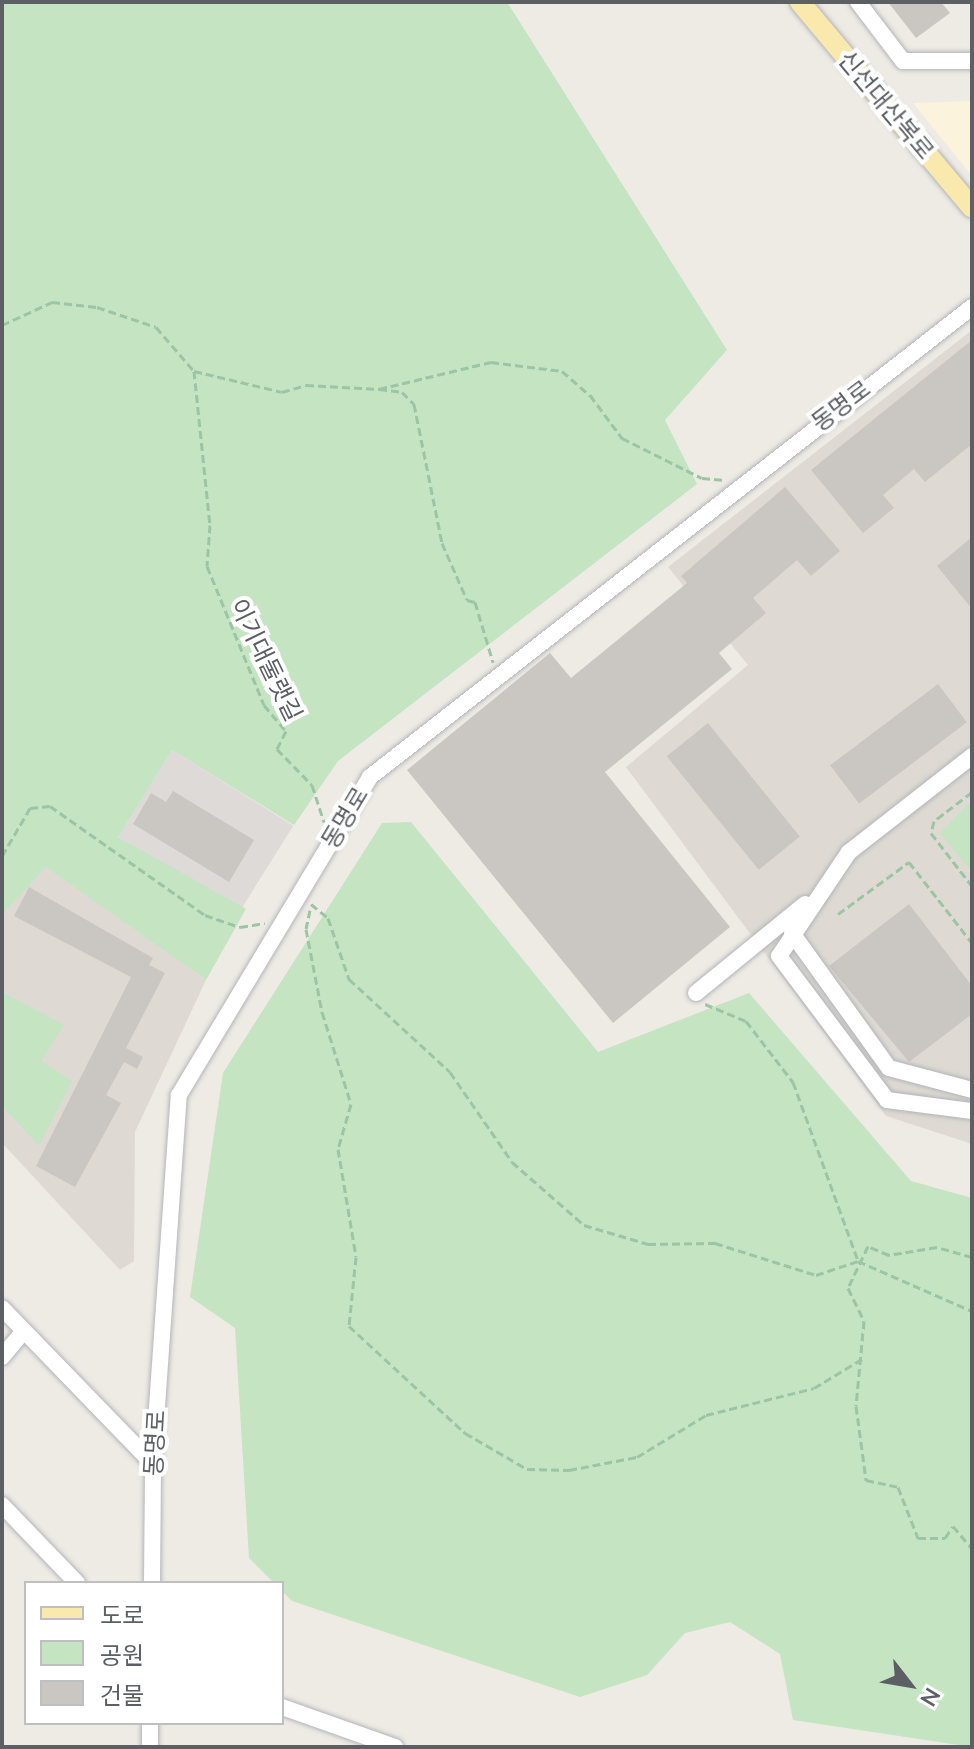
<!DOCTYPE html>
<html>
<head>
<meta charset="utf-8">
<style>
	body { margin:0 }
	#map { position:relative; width:974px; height:1749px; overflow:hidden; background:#eeebe5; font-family:Mulish,"Noto Sans KR",sans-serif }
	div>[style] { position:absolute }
	.commercial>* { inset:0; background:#fcf3dc }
	.industrial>* { inset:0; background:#dddad7; transform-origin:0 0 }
	.education>* { inset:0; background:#dedad3 }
	.green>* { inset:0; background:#c4e4c2 }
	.building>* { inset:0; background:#cac6c2; transform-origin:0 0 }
	.path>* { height:3px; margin-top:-1.5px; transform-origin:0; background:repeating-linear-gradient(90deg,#9cc5a5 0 8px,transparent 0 12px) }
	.roads { filter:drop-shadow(0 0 2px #b2b5b9) drop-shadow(0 0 2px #b2b5b9) }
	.minor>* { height:16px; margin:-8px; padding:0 8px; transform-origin:8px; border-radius:8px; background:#fff }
	.major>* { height:20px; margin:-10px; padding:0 10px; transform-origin:10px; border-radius:10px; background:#fae9ad }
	span { translate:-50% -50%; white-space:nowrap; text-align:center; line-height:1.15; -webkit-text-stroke:8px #fff; paint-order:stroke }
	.street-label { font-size:24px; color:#5c6064 }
	.frame { position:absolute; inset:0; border:4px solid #5c6064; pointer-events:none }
	.legend { position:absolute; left:24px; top:1581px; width:260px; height:144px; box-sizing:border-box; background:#fff; border:2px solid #bebfc1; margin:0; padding:10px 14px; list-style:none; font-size:24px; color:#5c6064 }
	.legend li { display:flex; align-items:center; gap:16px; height:40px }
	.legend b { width:40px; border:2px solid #bebfc1 }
	.north { position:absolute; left:870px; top:1645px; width:80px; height:80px; -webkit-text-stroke:6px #fff; paint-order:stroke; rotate:121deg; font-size:22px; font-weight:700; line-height:32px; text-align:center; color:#5c6064 }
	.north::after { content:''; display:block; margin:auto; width:28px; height:36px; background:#5c6064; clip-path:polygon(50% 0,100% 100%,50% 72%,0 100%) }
</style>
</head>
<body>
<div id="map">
	<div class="commercial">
		<div style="clip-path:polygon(972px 101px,972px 176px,913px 103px)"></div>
	</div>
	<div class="industrial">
		<div style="left:172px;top:750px;width:143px;height:102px;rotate:32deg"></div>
	</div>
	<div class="education">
		<div style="clip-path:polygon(972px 330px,972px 1144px,886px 1116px,626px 767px,748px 665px,668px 567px)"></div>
		<div style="clip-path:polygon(46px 866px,206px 980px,135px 1132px,134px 1261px,120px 1270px,2px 1143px,2px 915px)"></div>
	</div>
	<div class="green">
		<div style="clip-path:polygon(2px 2px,507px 2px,727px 350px,665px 420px,697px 484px,338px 761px,294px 825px,172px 750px,118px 837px,246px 909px,206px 980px,46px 867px,2px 915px)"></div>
		<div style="clip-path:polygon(972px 800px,972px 873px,940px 833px)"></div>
		<div style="clip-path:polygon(411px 822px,598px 1052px,749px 993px,911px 1181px,972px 1198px,972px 1747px,793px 1720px,780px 1654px,730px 1622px,685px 1633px,647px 1675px,580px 1697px,292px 1601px,249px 1558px,235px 1328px,190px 1297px,223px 1073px,382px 823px)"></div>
		<div style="clip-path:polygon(2px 992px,64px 1025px,41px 1061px,72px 1081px,39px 1146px,2px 1106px)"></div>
	</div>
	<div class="building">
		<div style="clip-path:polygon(888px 2px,941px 2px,950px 13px,916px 38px)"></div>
		<div style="clip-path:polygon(972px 340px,972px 444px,925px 482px,914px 469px,883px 495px,894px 508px,863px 533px,811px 470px)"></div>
		<div style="clip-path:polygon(785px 487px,840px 551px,811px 576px,797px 560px,753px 598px,766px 613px,719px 653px,732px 669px,605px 772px,730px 927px,613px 1023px,407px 770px,550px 653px,571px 678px,687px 583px,681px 576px)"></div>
		<div style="clip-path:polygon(972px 537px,972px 609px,937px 566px)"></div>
		<div style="left:938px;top:684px;width:48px;height:135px;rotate:53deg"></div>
		<div style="left:708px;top:723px;width:146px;height:53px;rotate:51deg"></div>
		<div style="clip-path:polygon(173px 791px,254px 840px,229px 882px,133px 824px,151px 793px,166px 802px)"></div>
		<div style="clip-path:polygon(29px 887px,153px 958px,149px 965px,165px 973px,126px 1048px,143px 1057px,137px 1069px,124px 1062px,106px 1095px,121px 1103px,75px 1187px,36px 1166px,131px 977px,14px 916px)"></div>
		<div style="clip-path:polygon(909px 904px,972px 986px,972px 1014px,909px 1062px,829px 966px)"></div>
	</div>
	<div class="path">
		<div style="left:2px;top:325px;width:55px;rotate:-24.7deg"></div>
		<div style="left:52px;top:302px;width:45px;rotate:6.3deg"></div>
		<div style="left:97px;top:307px;width:62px;rotate:18.7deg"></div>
		<div style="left:156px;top:327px;width:58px;rotate:49.2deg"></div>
		<div style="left:194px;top:371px;width:155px;rotate:84.1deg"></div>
		<div style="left:210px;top:525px;width:41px;rotate:94.2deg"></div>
		<div style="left:207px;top:566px;width:150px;rotate:67.7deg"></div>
		<div style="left:264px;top:705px;width:34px;rotate:50deg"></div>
		<div style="left:286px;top:731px;width:20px;rotate:117deg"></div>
		<div style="left:277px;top:749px;width:50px;rotate:45.8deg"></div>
		<div style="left:312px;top:785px;width:39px;rotate:72deg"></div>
		<div style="left:194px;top:371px;width:90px;rotate:13.4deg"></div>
		<div style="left:282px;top:392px;width:25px;rotate:-16deg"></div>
		<div style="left:306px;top:385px;width:73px;rotate:3.1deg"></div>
		<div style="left:379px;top:389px;width:115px;rotate:-13.6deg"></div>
		<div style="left:491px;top:362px;width:72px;rotate:7.2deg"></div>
		<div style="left:562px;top:371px;width:37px;rotate:41deg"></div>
		<div style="left:590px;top:395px;width:54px;rotate:53.3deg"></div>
		<div style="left:622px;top:438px;width:89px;rotate:26.6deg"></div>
		<div style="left:702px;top:478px;width:23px;rotate:5deg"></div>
		<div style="left:379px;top:389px;width:23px;rotate:7deg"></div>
		<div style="left:402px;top:392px;width:17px;rotate:45deg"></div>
		<div style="left:414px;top:404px;width:142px;rotate:78.6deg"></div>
		<div style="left:442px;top:543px;width:62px;rotate:66.3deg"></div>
		<div style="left:467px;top:600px;width:8px;rotate:14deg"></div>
		<div style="left:475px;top:602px;width:63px;rotate:73.3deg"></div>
		<div style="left:972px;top:792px;width:48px;rotate:142.7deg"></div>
		<div style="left:934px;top:821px;width:12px;rotate:104deg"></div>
		<div style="left:931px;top:833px;width:67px;rotate:52.3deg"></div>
		<div style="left:2px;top:856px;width:56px;rotate:-59.7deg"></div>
		<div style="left:30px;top:808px;width:20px;rotate:-6deg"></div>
		<div style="left:50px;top:806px;width:189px;rotate:35.1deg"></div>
		<div style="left:205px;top:915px;width:37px;rotate:19deg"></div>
		<div style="left:240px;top:927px;width:25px;rotate:-9deg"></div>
		<div style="left:311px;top:904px;width:22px;rotate:39deg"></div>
		<div style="left:328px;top:918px;width:65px;rotate:71deg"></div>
		<div style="left:349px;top:979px;width:137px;rotate:42.6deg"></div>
		<div style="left:450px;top:1072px;width:109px;rotate:55.4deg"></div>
		<div style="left:512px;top:1162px;width:96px;rotate:41.2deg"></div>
		<div style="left:584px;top:1225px;width:67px;rotate:16.5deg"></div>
		<div style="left:648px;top:1244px;width:67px;rotate:-0.9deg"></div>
		<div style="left:715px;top:1243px;width:106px;rotate:17.6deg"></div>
		<div style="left:816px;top:1275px;width:44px;rotate:-18.4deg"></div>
		<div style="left:858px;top:1261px;width:124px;rotate:23.7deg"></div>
		<div style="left:310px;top:910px;width:19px;rotate:102deg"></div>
		<div style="left:306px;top:929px;width:85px;rotate:79.1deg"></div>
		<div style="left:322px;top:1012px;width:96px;rotate:72.5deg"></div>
		<div style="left:351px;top:1104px;width:47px;rotate:106.1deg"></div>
		<div style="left:338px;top:1149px;width:109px;rotate:80.5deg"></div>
		<div style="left:356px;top:1257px;width:69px;rotate:95.8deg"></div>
		<div style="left:349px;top:1326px;width:158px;rotate:42.7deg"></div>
		<div style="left:465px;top:1433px;width:72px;rotate:30.1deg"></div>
		<div style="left:527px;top:1469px;width:42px;rotate:1.4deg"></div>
		<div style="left:569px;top:1470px;width:69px;rotate:-10.8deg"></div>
		<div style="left:637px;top:1457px;width:81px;rotate:-31.3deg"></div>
		<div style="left:706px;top:1415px;width:111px;rotate:-14deg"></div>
		<div style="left:814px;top:1388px;width:56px;rotate:-31.1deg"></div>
		<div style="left:838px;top:914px;width:88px;rotate:-36.2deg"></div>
		<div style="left:909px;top:862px;width:103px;rotate:52.1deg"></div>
		<div style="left:705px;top:1004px;width:44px;rotate:22.5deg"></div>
		<div style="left:746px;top:1021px;width:77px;rotate:52.4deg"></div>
		<div style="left:793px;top:1082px;width:190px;rotate:70deg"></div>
		<div style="left:972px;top:1257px;width:36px;rotate:-164deg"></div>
		<div style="left:937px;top:1247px;width:49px;rotate:170.5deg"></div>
		<div style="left:889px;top:1255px;width:23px;rotate:-157deg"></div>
		<div style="left:868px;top:1246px;width:47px;rotate:115.5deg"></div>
		<div style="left:848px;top:1288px;width:37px;rotate:64deg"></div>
		<div style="left:864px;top:1321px;width:85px;rotate:95.4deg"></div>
		<div style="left:856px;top:1406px;width:75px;rotate:82.3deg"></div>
		<div style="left:866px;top:1480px;width:33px;rotate:12deg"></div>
		<div style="left:898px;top:1487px;width:55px;rotate:68.6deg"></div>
		<div style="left:918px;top:1538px;width:27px"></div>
		<div style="left:945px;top:1538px;width:14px;rotate:-56deg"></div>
		<div style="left:953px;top:1526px;width:30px;rotate:50deg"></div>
	</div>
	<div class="roads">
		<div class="minor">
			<div style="left:858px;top:2px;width:74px;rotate:52.7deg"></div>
			<div style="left:903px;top:61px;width:69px"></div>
			<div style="left:972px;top:756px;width:156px;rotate:142deg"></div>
			<div style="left:849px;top:852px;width:125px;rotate:123.9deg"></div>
			<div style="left:779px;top:956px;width:180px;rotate:53.1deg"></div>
			<div style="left:887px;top:1100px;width:86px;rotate:7.4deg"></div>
			<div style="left:792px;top:933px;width:166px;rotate:54.3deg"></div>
			<div style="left:889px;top:1068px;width:86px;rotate:14.8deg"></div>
			<div style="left:696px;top:993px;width:141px;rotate:-39.2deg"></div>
			<div style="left:2px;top:1308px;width:217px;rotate:45.9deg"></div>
			<div style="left:2px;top:1357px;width:34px;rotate:-50deg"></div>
			<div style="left:2px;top:1505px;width:108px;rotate:46.1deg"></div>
			<div style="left:152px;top:1583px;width:119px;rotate:-89.5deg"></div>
			<div style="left:153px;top:1464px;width:370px;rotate:-86deg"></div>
			<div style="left:179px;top:1095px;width:371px;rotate:-59deg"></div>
			<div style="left:370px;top:777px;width:764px;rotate:-37.98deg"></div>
			<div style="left:282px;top:1707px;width:120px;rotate:19.5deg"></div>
			<div style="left:150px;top:1747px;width:24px;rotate:-90deg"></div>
		</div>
		<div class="major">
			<div style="left:800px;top:2px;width:268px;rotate:50.1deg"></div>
		</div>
	</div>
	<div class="street-label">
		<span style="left:886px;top:105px;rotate:50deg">신선대산복로</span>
		<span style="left:841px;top:406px;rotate:-37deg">동명로</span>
		<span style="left:266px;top:660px;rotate:64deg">이기대둘랫길</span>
		<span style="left:345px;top:818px;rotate:-59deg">동명로</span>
		<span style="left:155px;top:1443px;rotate:-87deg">동명로</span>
	</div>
	<div class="frame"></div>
	<ul class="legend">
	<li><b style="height:10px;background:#fae9ad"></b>도로</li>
	<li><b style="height:22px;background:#c4e4c2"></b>공원</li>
	<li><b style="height:22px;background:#cac6c2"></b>건물</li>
	</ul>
	<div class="north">N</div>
</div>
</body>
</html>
